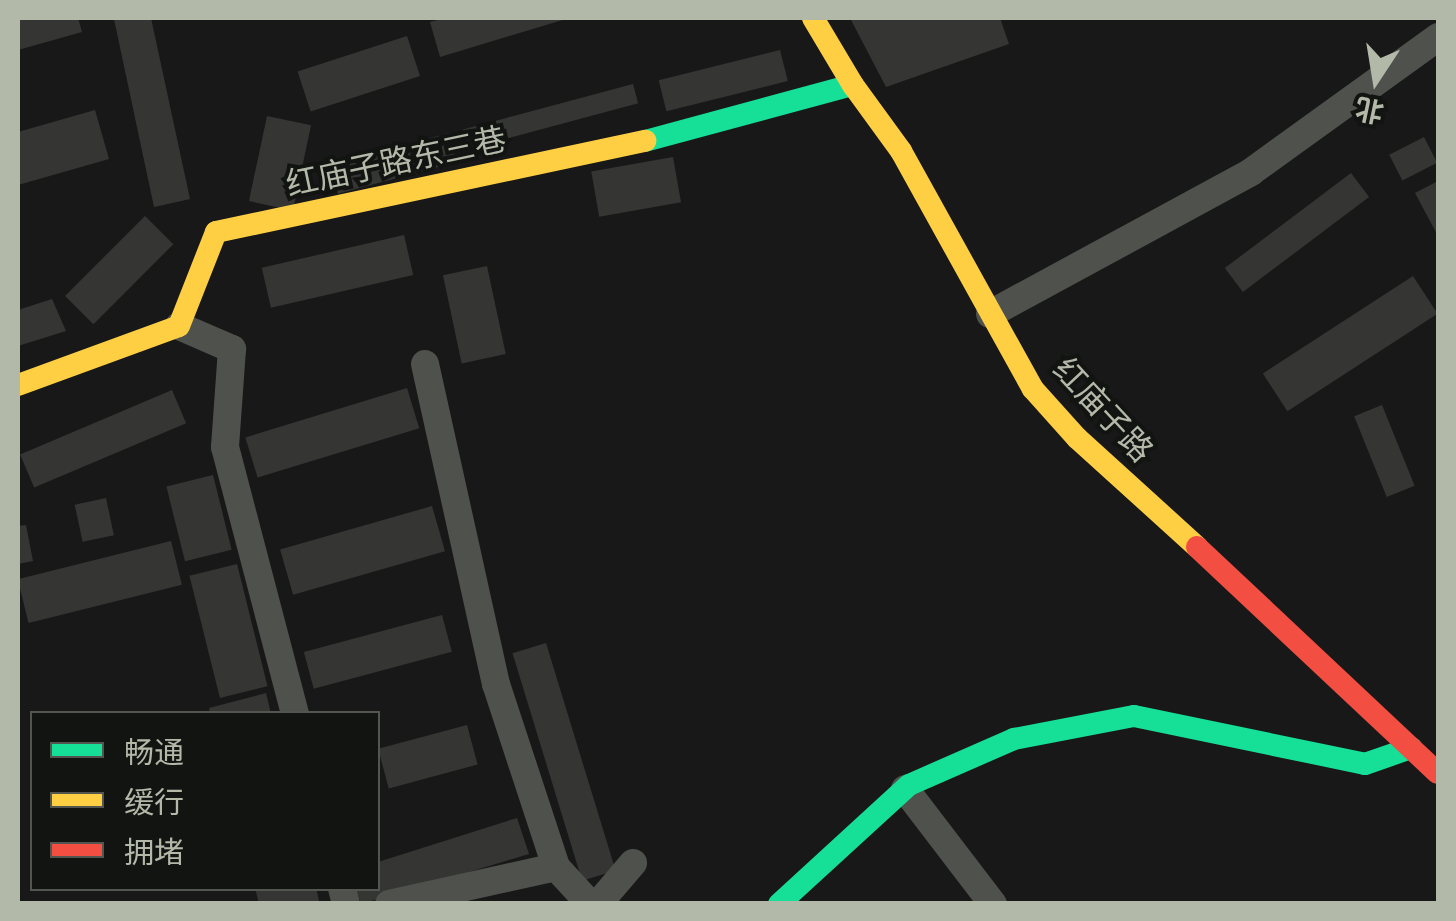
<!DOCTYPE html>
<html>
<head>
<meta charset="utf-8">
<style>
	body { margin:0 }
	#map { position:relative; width:1456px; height:921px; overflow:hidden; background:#181818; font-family:"Roboto Condensed","Noto Sans SC",sans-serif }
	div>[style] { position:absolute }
	.building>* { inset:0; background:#353634; transform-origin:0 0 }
	.street>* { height:28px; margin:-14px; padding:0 14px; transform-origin:14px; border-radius:14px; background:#4f514c }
	.fast>* { height:22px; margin:-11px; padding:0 11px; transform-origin:11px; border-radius:11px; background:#16e098 }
	.slow>* { height:22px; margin:-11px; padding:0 11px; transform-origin:11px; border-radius:11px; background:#ffcf43 }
	.jam>* { height:22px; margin:-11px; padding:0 11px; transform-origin:11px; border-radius:11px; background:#f24e42 }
	span { translate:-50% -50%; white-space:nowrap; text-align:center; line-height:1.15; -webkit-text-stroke:8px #121412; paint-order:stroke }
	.street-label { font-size:32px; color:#b3b9a9 }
	.frame { position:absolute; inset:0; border:20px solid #b3b9a9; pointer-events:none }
	.legend { position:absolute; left:30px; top:711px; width:350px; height:180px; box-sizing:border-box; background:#121412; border:2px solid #52564e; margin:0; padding:12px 18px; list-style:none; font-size:30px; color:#b3b9a9 }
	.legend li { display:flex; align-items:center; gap:20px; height:50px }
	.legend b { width:50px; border:2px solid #52564e }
	.north { position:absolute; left:1326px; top:30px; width:100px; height:100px; -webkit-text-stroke:8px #121412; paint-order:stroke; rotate:192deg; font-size:28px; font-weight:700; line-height:40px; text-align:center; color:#b3b9a9 }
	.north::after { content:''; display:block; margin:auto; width:35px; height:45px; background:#b3b9a9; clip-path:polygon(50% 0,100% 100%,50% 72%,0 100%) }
</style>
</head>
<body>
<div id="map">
	<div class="building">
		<div style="clip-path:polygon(18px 18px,78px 18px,82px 32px,18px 50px)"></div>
		<div style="clip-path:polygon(121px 18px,151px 18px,190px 199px,154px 207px,114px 19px)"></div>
		<div style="clip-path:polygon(445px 18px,569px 18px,440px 57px,430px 22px)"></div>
		<div style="clip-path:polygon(850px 18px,1000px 18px,1009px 44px,886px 87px)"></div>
		<div style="left:407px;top:36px;width:42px;height:115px;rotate:72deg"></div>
		<div style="left:780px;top:50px;width:32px;height:125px;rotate:76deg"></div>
		<div style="left:633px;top:84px;width:20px;height:176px;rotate:75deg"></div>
		<div style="clip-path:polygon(95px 110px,109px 159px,18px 185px,18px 132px)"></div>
		<div style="left:267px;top:116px;width:45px;height:87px;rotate:12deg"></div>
		<div style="left:449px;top:133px;width:30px;height:123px;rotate:75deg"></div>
		<div style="left:1424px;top:137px;width:29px;height:39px;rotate:63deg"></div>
		<div style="left:673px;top:157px;width:46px;height:83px;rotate:80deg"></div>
		<div style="left:1351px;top:173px;width:30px;height:158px;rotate:53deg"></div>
		<div style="clip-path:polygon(1438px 181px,1438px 236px,1415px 193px)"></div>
		<div style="left:145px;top:216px;width:40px;height:113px;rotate:45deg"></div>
		<div style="left:404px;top:235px;width:41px;height:146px;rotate:77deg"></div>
		<div style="left:487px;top:266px;width:90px;height:45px;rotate:78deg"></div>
		<div style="left:1413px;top:276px;width:45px;height:179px;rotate:57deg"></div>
		<div style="clip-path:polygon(52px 299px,66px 331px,18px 346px,18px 310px)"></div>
		<div style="left:407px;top:388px;width:42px;height:169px;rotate:73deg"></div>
		<div style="left:172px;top:390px;width:36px;height:165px;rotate:67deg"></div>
		<div style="left:1382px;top:405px;width:87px;height:30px;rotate:68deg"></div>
		<div style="left:213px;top:475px;width:77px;height:48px;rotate:76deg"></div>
		<div style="left:106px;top:498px;width:38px;height:32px;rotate:78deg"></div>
		<div style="left:432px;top:506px;width:47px;height:158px;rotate:74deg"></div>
		<div style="clip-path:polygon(26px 525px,33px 561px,18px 564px,18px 526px)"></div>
		<div style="left:171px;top:541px;width:45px;height:158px;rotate:76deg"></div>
		<div style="left:237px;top:564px;width:126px;height:49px;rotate:76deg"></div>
		<div style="left:442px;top:615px;width:38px;height:143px;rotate:75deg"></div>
		<div style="left:546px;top:643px;width:238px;height:35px;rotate:73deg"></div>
		<div style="clip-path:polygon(266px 693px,271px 714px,210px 714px,209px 708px)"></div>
		<div style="left:467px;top:725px;width:41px;height:92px;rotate:75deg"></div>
		<div style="clip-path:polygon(517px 818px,529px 854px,361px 904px,356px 888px,378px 888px,378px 862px)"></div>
		<div style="clip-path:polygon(255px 888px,316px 888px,319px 901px,259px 904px)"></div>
	</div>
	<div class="street">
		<div style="left:990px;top:314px;width:297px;rotate:-28.5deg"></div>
		<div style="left:1251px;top:172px;width:231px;rotate:-35.8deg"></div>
		<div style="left:179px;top:326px;width:58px;rotate:23.5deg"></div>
		<div style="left:232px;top:349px;width:98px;rotate:94.1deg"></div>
		<div style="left:225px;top:447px;width:276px;rotate:75.3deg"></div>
		<div style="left:425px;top:364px;width:328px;rotate:77.5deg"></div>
		<div style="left:496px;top:684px;width:193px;rotate:71.8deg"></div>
		<div style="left:556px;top:867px;width:50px;rotate:47.4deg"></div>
		<div style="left:905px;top:789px;width:145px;rotate:52.6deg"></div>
		<div style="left:342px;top:888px;width:16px;rotate:76deg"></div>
		<div style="left:389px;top:904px;width:171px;rotate:-12.5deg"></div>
		<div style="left:598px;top:904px;width:54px;rotate:-49.5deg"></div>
	</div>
	<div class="fast">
		<div style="left:645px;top:141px;width:215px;rotate:-15.1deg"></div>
		<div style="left:779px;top:904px;width:176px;rotate:-42.5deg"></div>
		<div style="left:909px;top:785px;width:115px;rotate:-23.7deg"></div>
		<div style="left:1014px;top:739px;width:122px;rotate:-10.9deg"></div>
		<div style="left:1134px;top:716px;width:236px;rotate:11.7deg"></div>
		<div style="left:1365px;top:764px;width:49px;rotate:-19.2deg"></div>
	</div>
	<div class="slow">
		<div style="left:813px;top:18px;width:78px;rotate:59.2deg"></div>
		<div style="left:853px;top:85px;width:82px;rotate:54deg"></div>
		<div style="left:901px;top:151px;width:272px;rotate:61deg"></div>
		<div style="left:1033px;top:389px;width:66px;rotate:48.1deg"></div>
		<div style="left:1077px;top:438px;width:162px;rotate:42.2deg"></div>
		<div style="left:18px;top:385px;width:171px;rotate:-20.1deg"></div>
		<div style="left:179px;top:326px;width:101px;rotate:-68.5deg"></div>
		<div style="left:216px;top:232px;width:439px;rotate:-12deg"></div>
	</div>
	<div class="jam">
		<div style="left:1197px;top:547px;width:330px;rotate:43.2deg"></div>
	</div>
	<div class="street-label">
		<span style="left:396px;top:162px;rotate:-12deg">红庙子路东三巷</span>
		<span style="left:1103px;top:410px;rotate:47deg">红庙子路</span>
	</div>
	<div class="frame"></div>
	<ul class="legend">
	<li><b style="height:12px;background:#16e098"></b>畅通</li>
	<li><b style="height:12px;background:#ffcf43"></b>缓行</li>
	<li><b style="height:12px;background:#f24e42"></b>拥堵</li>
	</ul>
	<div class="north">北</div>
</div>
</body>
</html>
